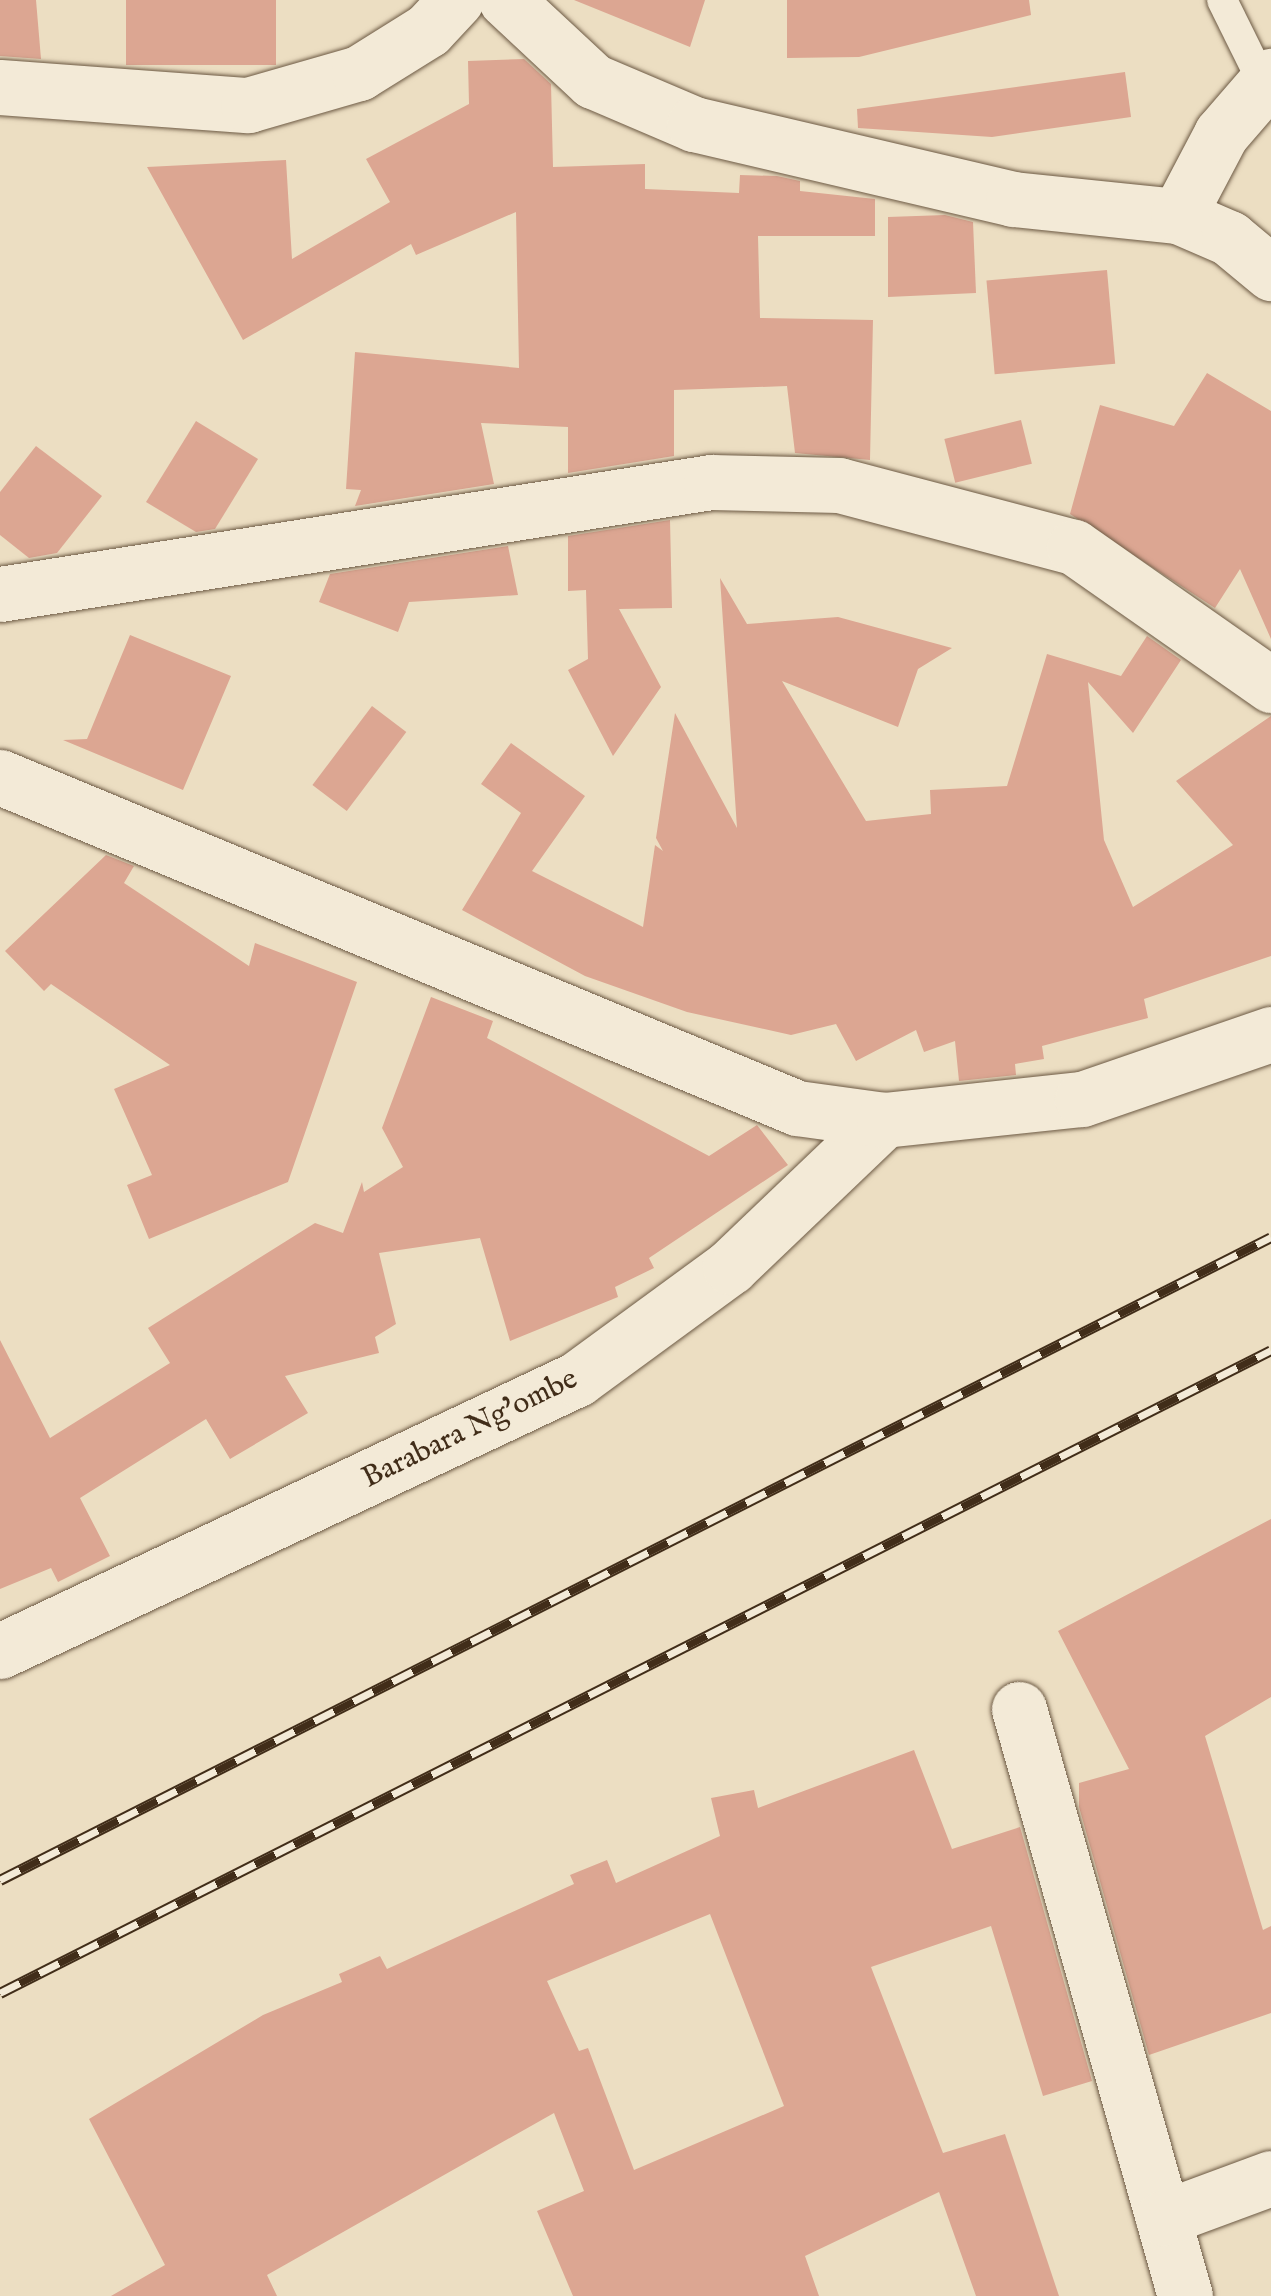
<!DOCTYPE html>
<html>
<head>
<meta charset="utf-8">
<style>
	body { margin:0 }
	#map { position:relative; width:1271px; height:2296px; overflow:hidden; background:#ecdec2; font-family:"IM FELL English",serif }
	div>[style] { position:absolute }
	.building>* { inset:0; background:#dca692; transform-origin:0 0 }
	.roads { filter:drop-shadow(0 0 2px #6c5943) drop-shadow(0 0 2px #6c5943) }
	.service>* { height:30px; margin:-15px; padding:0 15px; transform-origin:15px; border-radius:15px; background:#f3ead7 }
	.minor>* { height:55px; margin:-27.5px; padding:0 27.5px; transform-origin:27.5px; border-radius:27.5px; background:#f3ead7 }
	.tertiary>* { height:55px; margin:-27.5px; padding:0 27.5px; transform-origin:27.5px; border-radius:27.5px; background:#f3ead7 }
	.secondary>* { height:55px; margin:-27.5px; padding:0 27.5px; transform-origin:27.5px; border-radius:27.5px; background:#f3ead7 }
	.rail>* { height:11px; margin-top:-5.5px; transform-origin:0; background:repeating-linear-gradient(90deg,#f3ead7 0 22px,#412d19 0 44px); box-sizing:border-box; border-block:2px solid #412d19 }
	span { translate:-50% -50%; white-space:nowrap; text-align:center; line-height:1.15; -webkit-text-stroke:10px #f3ead7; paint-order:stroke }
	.street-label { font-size:30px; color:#412d19 }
</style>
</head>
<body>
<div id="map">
	<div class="building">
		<div style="clip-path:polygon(0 0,36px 0,41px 59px,0 56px)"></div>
		<div style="left:126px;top:0;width:150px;height:65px"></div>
		<div style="clip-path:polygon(574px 0,705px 0,690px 47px)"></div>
		<div style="clip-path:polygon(787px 0,1029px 0,1031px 15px,859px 57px,787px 58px)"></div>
		<div style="clip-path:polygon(524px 59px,551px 84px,553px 167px,645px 164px,645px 189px,739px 193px,740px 175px,777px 176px,800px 181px,800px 191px,875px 199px,875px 236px,758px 236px,760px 318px,873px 320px,870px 460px,795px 453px,787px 386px,674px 390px,674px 456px,568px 473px,568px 427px,481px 423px,494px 484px,355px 506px,361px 490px,346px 489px,355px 352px,519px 368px,516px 212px,416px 255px,411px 244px,243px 340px,147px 167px,286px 160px,292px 259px,390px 202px,366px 159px,469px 104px,468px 61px)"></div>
		<div style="clip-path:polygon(1125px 72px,1131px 117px,992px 137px,858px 128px,857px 109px)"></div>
		<div style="clip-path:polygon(945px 215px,973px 222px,976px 293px,888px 297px,888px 217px)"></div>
		<div style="left:1107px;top:270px;width:94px;height:121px;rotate:85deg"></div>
		<div style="clip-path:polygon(1207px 373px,1271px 411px,1271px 639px,1240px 569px,1215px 608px,1070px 514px,1100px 405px,1174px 426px)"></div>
		<div style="left:1021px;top:420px;width:45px;height:79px;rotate:76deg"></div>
		<div style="clip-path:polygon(196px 421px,258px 459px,215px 529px,196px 532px,146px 502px)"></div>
		<div style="clip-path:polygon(36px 446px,102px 496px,57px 553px,29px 558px,0 535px,0 492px)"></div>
		<div style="clip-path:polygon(670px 520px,672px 608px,619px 609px,661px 687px,613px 756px,568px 670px,588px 659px,586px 590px,568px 591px,568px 536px)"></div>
		<div style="clip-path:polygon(508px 546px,518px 595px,409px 602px,398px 632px,319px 602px,330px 574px)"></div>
		<div style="clip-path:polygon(720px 578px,747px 624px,838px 617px,952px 648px,918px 669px,898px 727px,782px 681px,866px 821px,931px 814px,930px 790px,1007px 786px,1047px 654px,1121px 676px,1147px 636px,1181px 660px,1133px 733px,1088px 682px,1104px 840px,1133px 907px,1233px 845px,1176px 781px,1271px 716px,1271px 956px,1144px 999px,1148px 1018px,1042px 1046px,1044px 1059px,1015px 1064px,1016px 1075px,959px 1081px,955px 1041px,924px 1052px,916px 1030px,856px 1061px,836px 1024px,791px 1035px,687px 1012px,585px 976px,462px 910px,521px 813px,481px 784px,511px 743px,585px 796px,532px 871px,643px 927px,655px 845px,663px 851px,656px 838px,675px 713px,737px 828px)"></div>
		<div style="clip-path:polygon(130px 635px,231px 676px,183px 790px,63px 740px,87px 739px)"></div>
		<div style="left:372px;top:706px;width:43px;height:99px;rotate:37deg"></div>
		<div style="clip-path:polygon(106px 855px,134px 866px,124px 883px,249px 966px,255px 943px,357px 982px,288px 1182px,149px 1239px,127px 1185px,152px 1175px,114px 1089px,170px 1065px,51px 984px,44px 991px,5px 951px)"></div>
		<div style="clip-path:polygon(431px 997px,493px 1021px,487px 1038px,709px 1156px,757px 1125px,788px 1165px,649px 1258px,654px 1268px,615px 1287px,618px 1297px,510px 1341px,480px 1238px,379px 1253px,396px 1324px,375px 1337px,379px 1353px,285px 1376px,308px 1413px,230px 1459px,206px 1419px,80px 1498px,110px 1556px,58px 1582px,51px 1568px,0 1589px,0 1340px,50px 1438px,170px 1363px,148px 1328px,315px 1223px,343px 1233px,362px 1182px,364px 1192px,403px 1167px,382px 1128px)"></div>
		<div style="clip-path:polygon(1271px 1519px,1271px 1697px,1205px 1736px,1263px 1930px,1271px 1926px,1271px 2013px,1149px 2055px,1079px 1807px,1079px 1783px,1129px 1769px,1058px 1631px)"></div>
		<div style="clip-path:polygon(evenodd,914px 1750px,952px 1849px,1020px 1827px,1092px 2081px,1043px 2096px,991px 1926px,871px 1967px,943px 2153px,1005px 2134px,1059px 2296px,976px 2296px,939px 2192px,805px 2256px,819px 2296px,573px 2296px,537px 2211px,584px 2191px,554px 2113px,267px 2275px,277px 2296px,111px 2296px,165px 2265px,89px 2119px,263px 2015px,342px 1982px,339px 1974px,380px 1956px,387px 1969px,574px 1884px,570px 1875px,607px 1860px,616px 1883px,720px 1836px,711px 1798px,754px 1790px,758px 1808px,914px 1750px,710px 1914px,784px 2106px,634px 2170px,588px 2048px,579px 2051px,547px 1981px,710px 1914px)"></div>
	</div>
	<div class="roads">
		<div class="service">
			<div style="left:1222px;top:0;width:90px;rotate:63.7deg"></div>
		</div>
		<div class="minor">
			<div style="left:506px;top:0;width:119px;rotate:43deg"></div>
			<div style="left:593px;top:81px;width:110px;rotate:23.1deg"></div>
			<div style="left:694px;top:124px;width:328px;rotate:13.2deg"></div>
			<div style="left:1013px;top:199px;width:166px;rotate:5.9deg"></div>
			<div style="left:1178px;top:216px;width:56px;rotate:23.3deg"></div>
			<div style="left:1229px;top:238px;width:55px;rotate:39.8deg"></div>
			<div style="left:0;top:87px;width:249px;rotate:4.2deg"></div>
			<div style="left:248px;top:105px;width:116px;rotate:-16.1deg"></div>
			<div style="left:359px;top:73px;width:81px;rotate:-31.9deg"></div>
			<div style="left:428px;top:30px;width:41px;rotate:-47deg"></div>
			<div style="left:1178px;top:216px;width:93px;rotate:-62.3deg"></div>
			<div style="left:1221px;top:134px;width:77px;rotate:-49.2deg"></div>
			<div style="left:0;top:1651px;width:638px;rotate:-25.24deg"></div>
			<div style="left:577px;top:1379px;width:190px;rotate:-36.2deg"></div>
			<div style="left:730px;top:1267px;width:213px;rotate:-43.7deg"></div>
			<div style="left:1019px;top:1709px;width:610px;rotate:74.21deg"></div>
			<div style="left:1163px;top:2218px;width:115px;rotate:-20.3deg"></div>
		</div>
		<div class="tertiary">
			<div style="left:0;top:777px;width:863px;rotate:22.55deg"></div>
			<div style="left:797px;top:1108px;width:88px;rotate:7.9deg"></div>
			<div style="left:884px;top:1120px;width:199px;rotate:-6.1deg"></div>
			<div style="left:1082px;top:1099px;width:200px;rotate:-19deg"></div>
		</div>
		<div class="secondary">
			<div style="left:0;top:594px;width:720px;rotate:-8.95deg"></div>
			<div style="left:711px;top:482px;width:128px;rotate:1.3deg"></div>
			<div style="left:839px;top:485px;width:243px;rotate:14.8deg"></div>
			<div style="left:1074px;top:547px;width:241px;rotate:35deg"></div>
		</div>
	</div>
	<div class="rail">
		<div style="left:0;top:1880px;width:1424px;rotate:-26.83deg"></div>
		<div style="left:0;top:1993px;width:1424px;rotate:-26.83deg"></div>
	</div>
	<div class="street-label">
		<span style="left:470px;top:1429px;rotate:-26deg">Barabara Ng'ombe</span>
	</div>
</div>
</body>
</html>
